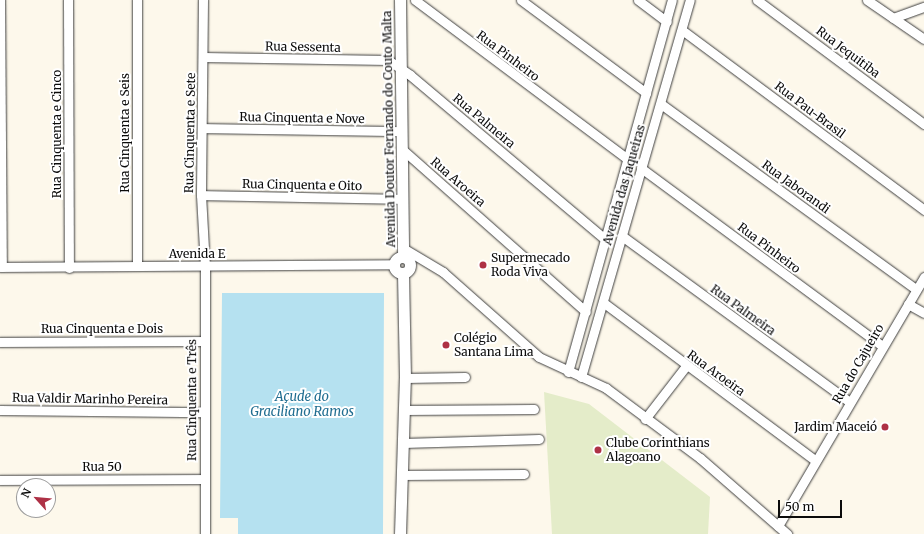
<!DOCTYPE html>
<html>
<head>
<meta charset="utf-8">
<style>
	body { margin:0 }
	#map { position:relative; width:924px; height:534px; overflow:hidden; background:#fdf8eb; font-family:Merriweather,serif }
	div>[style] { position:absolute }
	.pitch>* { inset:0; background:#e4ecc9 }
	.water>* { inset:0; background:#b5e1f0 }
	.roads { filter:drop-shadow(0 0 1px #3e3e3e) drop-shadow(0 0 1px #3e3e3e) }
	.minor>* { height:9px; margin:-4.5px; padding:0 4.5px; transform-origin:4.5px; border-radius:4.5px; background:#fff }
	.tertiary>* { height:11px; margin:-5.5px; padding:0 5.5px; transform-origin:5.5px; border-radius:5.5px; background:#fff }
	.tertiary>.ring { margin:-5.5px; padding:0; box-sizing:content-box; background:none; border:11px solid #fff; border-radius:50% }
	.dots>* { width:11px; height:11px; translate:-50% -50%; box-sizing:border-box; border:2px solid #fff; border-radius:50% }
	span { translate:-50% -50%; white-space:nowrap; text-align:center; line-height:1.15; -webkit-text-stroke:4px #fff; paint-order:stroke }
	.street-label { font-size:12px; color:#0b0b0b }
	.poi-label { font-size:12px; color:#0b0b0b }
	.left { translate:0 -50%; text-align:left }
	.right { translate:-100% -50%; text-align:right }
	.water-label { font-size:13px; color:#216e91; font-style:italic }
	.north { position:absolute; left:16px; top:478px; width:40px; height:40px; box-sizing:border-box; background:#fff; border:1px solid #9d9d9d; border-radius:50%; rotate:297deg; font-size:11px; font-weight:700; line-height:16px; text-align:center; color:#0b0b0b }
	.north::after { content:''; display:block; margin:auto; width:14px; height:18px; background:#ae3146; clip-path:polygon(50% 0,100% 100%,50% 72%,0 100%) }
	.scale { position:absolute; left:778px; top:500px; width:64px; height:18px; box-sizing:border-box; border:2px solid #0b0b0b; border-top:0; padding-left:5px; font-size:12px; line-height:14px; white-space:nowrap; color:#0b0b0b; -webkit-text-stroke:3px #fff; paint-order:stroke }
</style>
</head>
<body>
<div id="map">
	<div class="pitch">
		<div style="clip-path:polygon(544px 392px,589px 404px,710px 497px,708px 534px,552px 534px)"></div>
	</div>
	<div class="water">
		<div style="clip-path:polygon(222px 293px,384px 293px,383px 534px,238px 534px,238px 518px,220px 518px)"></div>
	</div>
	<div class="roads">
		<div class="minor">
			<div style="left:0;top:0;width:267px;rotate:89.6deg"></div>
			<div style="left:68px;top:0;width:268px;rotate:89.8deg"></div>
			<div style="left:137px;top:0;width:266px;rotate:90deg"></div>
			<div style="left:203px;top:0;width:195px;rotate:90.6deg"></div>
			<div style="left:201px;top:195px;width:72px;rotate:86.8deg"></div>
			<div style="left:205px;top:267px;width:267px;rotate:90deg"></div>
			<div style="left:415px;top:0;width:264px;rotate:36.8deg"></div>
			<div style="left:521px;top:0;width:156px;rotate:36.6deg"></div>
			<div style="left:638px;top:0;width:36px;rotate:37deg"></div>
			<div style="left:757px;top:0;width:208px;rotate:36.6deg"></div>
			<div style="left:867px;top:0;width:69px;rotate:34.4deg"></div>
			<div style="left:893px;top:18px;width:33px;rotate:-20deg"></div>
			<div style="left:682px;top:30px;width:302px;rotate:36.6deg"></div>
			<div style="left:203px;top:57px;width:185px;rotate:0.9deg"></div>
			<div style="left:388px;top:60px;width:27px;rotate:34deg"></div>
			<div style="left:410px;top:75px;width:255px;rotate:40.1deg"></div>
			<div style="left:661px;top:104px;width:315px;rotate:36deg"></div>
			<div style="left:202px;top:128px;width:200px;rotate:0.9deg"></div>
			<div style="left:403px;top:150px;width:244px;rotate:41.5deg"></div>
			<div style="left:641px;top:168px;width:300px;rotate:36.4deg"></div>
			<div style="left:201px;top:195px;width:202px;rotate:1.1deg"></div>
			<div style="left:622px;top:236px;width:282px;rotate:36.1deg"></div>
			<div style="left:403px;top:248px;width:47px;rotate:31deg"></div>
			<div style="left:443px;top:272px;width:128px;rotate:41.5deg"></div>
			<div style="left:539px;top:357px;width:74px;rotate:24.8deg"></div>
			<div style="left:606px;top:388px;width:117px;rotate:36.7deg"></div>
			<div style="left:700px;top:458px;width:116px;rotate:41.1deg"></div>
			<div style="left:0;top:267px;width:394px;rotate:-0.4deg"></div>
			<div style="left:604px;top:303px;width:263px;rotate:36.7deg"></div>
			<div style="left:908px;top:304px;width:18px;rotate:29deg"></div>
			<div style="left:0;top:342px;width:204px;rotate:-0.3deg"></div>
			<div style="left:568px;top:372px;width:386px;rotate:-74.4deg"></div>
			<div style="left:581px;top:377px;width:392px;rotate:-73.9deg"></div>
			<div style="left:405px;top:378px;width:60px;rotate:-1deg"></div>
			<div style="left:0;top:410px;width:205px;rotate:0.6deg"></div>
			<div style="left:404px;top:410px;width:130px;rotate:-0.4deg"></div>
			<div style="left:645px;top:419px;width:67px;rotate:-52.3deg"></div>
			<div style="left:403px;top:443px;width:136px;rotate:-1.7deg"></div>
			<div style="left:401px;top:475px;width:123px;rotate:-0.5deg"></div>
			<div style="left:0;top:480px;width:205px;rotate:-0.3deg"></div>
			<div style="left:778px;top:526px;width:289px;rotate:-59.6deg"></div>
		</div>
		<div class="tertiary">
			<div style="left:400px;top:0;width:257px;rotate:89.3deg"></div>
			<div class="ring" style="left:394px;top:257px;width:5px;height:5px"></div>
			<div style="left:400px;top:534px;width:156px;rotate:-88.2deg"></div>
			<div style="left:405px;top:378px;width:105px;rotate:-91.1deg"></div>
		</div>
	</div>
	<div class="dots">
		<div style="left:483px;top:265px;background:#ae3146"></div>
		<div style="left:446px;top:345px;background:#ae3146"></div>
		<div style="left:885px;top:427px;background:#ae3146"></div>
		<div style="left:598px;top:450px;background:#ae3146"></div>
	</div>
	<div class="street-label">
		<span style="left:303px;top:47px;rotate:1deg">Rua Sessenta</span>
		<span style="left:848px;top:52px;rotate:37deg">Rua Jequitiba</span>
		<span style="left:508px;top:56px;rotate:37deg">Rua Pinheiro</span>
		<span style="left:810px;top:110px;rotate:37deg">Rua Pau-Brasil</span>
		<span style="left:302px;top:118px;rotate:1deg">Rua Cinquenta e Nove</span>
		<span style="left:484px;top:121px;rotate:40deg">Rua Palmeira</span>
		<span style="left:389px;top:129px;rotate:-91deg">Avenida Doutor Fernando do Couto Malta</span>
		<span style="left:125px;top:133px;rotate:-90deg">Rua Cinquenta e Seis</span>
		<span style="left:190px;top:133px;rotate:-89deg">Rua Cinquenta e Sete</span>
		<span style="left:57px;top:134px;rotate:-90deg">Rua Cinquenta e Cinco</span>
		<span style="left:458px;top:182px;rotate:41deg">Rua Aroeira</span>
		<span style="left:302px;top:185px;rotate:1deg">Rua Cinquenta e Oito</span>
		<span style="left:624px;top:185px;rotate:-74deg">Avenida das Jaqueiras</span>
		<span style="left:796px;top:187px;rotate:36deg">Rua Jaborandi</span>
		<span style="left:769px;top:248px;rotate:37deg">Rua Pinheiro</span>
		<span style="left:197px;top:254px">Avenida E</span>
		<span style="left:743px;top:310px;rotate:36deg">Rua Palmeira</span>
		<span style="left:102px;top:329px">Rua Cinquenta e Dois</span>
		<span style="left:858px;top:364px;rotate:-60deg">Rua do Cajueiro</span>
		<span style="left:716px;top:373px;rotate:36deg">Rua Aroeira</span>
		<span style="left:90px;top:399px;rotate:1deg">Rua Valdir Marinho Pereira</span>
		<span style="left:192px;top:400px;rotate:-90deg">Rua Cinquenta e Três</span>
		<span style="left:102px;top:467px">Rua 50</span>
	</div>
	<div class="poi-label">
		<span class="left" style="left:491px;top:265px">Supermecado<br>Roda Viva</span>
		<span class="left" style="left:454px;top:345px">Colégio<br>Santana Lima</span>
		<span class="right" style="left:877px;top:427px">Jardim Maceió</span>
		<span class="left" style="left:606px;top:450px">Clube Corinthians<br>Alagoano</span>
	</div>
	<div class="water-label">
		<span style="left:302px;top:405px">Açude do<br>Graciliano Ramos</span>
	</div>
	<div class="north">N</div>
	<div class="scale">50 m</div>
</div>
</body>
</html>
